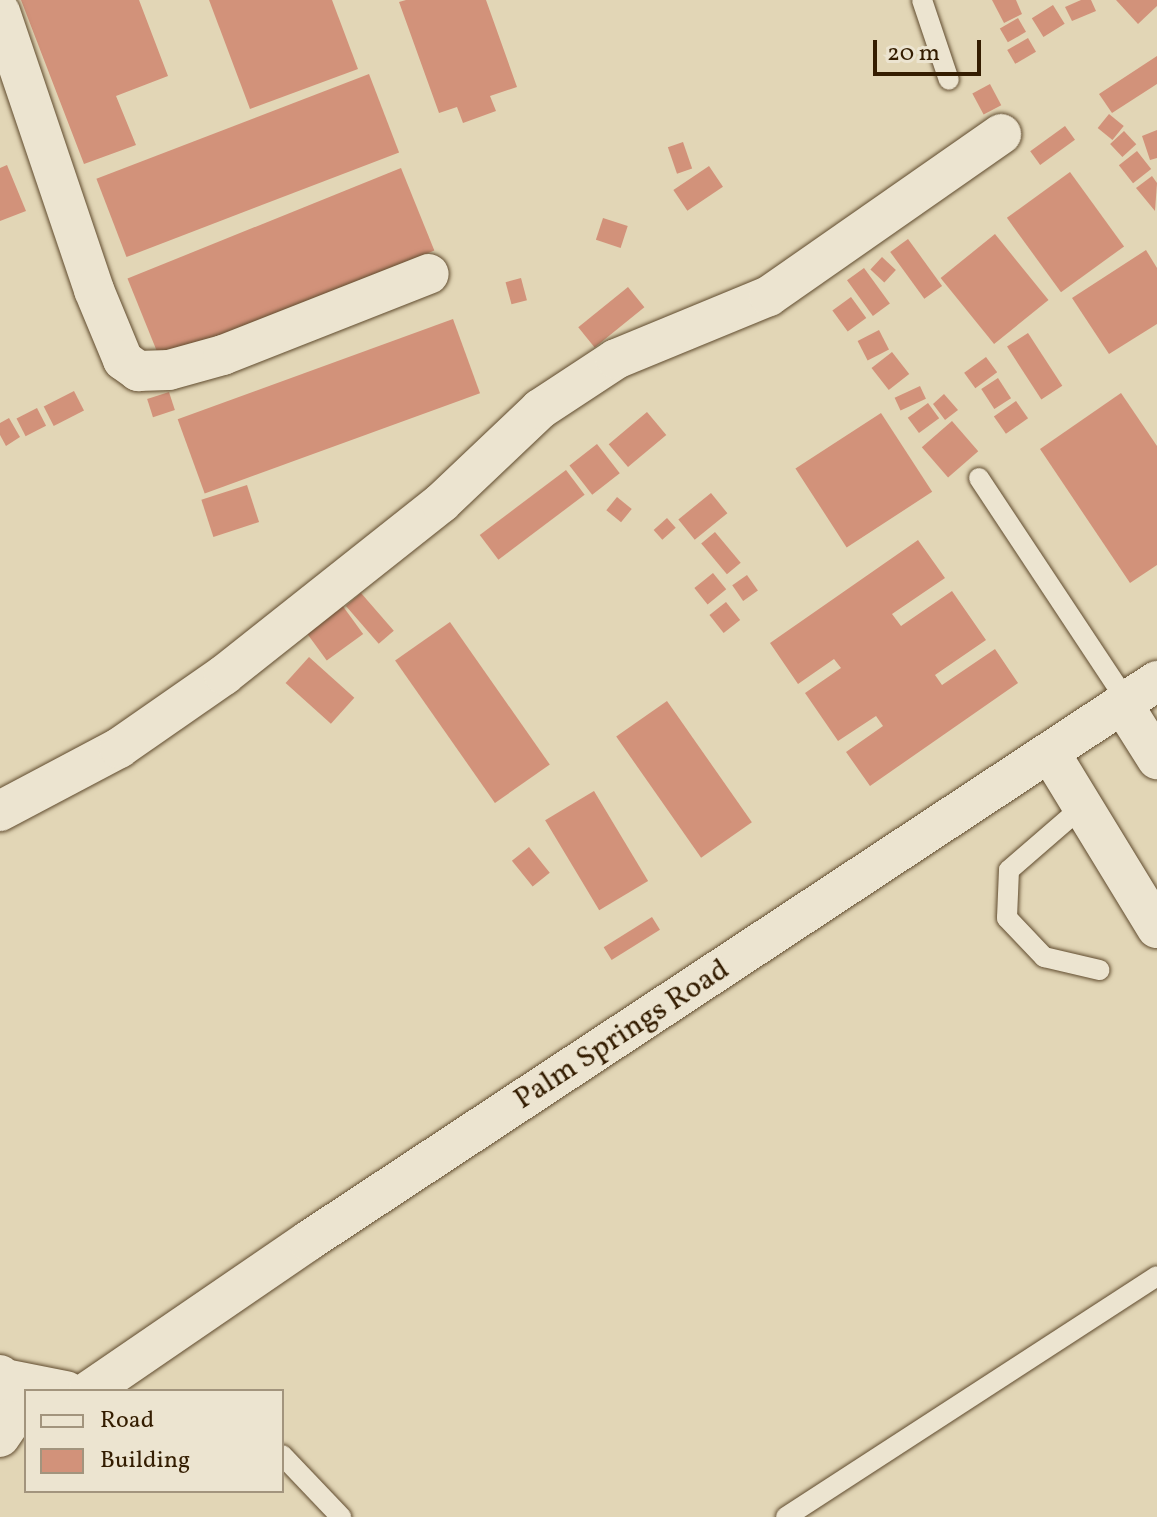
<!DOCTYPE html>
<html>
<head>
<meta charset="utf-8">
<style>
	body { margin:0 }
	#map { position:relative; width:1157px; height:1517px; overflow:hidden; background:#e2d6b6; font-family:Vollkorn,serif }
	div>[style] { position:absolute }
	.building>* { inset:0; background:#d2927a; transform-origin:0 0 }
	.roads { filter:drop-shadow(0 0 2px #604b2e) drop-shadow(0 0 2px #604b2e) }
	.lane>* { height:20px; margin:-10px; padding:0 10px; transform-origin:10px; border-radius:10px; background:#ece4d0 }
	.street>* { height:40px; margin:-20px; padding:0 20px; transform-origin:20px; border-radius:20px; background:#ece4d0 }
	span { translate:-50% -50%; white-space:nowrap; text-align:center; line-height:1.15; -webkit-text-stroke:8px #ece4d0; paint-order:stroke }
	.street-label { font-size:30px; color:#341d01 }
	.legend { position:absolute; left:24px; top:1389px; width:260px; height:104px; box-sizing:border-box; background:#ece4d0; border:2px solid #a2947d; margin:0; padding:10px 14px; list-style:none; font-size:24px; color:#341d01 }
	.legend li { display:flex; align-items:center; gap:16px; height:40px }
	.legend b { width:40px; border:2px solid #a2947d }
	.scale { position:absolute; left:873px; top:40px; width:108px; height:36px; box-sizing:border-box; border:4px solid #341d01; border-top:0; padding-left:10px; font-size:24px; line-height:28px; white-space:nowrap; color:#341d01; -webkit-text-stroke:6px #ece4d0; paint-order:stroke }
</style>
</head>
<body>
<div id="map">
	<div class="building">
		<div style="clip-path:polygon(21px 0,139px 0,168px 76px,116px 96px,136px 145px,84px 164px)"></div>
		<div style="clip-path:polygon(209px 0,332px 0,358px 69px,250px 109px)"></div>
		<div style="clip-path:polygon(406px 0,486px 0,517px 87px,490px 96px,496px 111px,463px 123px,457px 107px,439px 113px,399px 2px)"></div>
		<div style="clip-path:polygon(992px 0,1016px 0,1022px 14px,1004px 23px)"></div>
		<div style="clip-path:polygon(1081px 0,1091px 0,1096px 11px,1072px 21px,1065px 7px)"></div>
		<div style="clip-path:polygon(1116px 0,1157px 0,1157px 6px,1138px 24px)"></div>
		<div style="left:1053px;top:5px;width:22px;height:25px;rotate:58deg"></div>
		<div style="left:1018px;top:18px;width:16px;height:21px;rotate:60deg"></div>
		<div style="left:1028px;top:38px;width:16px;height:24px;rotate:60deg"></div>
		<div style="clip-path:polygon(1157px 56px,1157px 84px,1112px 113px,1099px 94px)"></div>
		<div style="left:369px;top:74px;width:84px;height:292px;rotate:69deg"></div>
		<div style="left:990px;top:84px;width:24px;height:20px;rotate:62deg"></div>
		<div style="left:1109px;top:114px;width:19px;height:18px;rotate:39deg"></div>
		<div style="left:1065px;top:126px;width:17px;height:43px;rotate:54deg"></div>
		<div style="clip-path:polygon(1157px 130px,1157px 158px,1150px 160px,1142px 136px)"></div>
		<div style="left:1124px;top:131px;width:18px;height:19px;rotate:47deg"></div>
		<div style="left:683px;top:142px;width:28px;height:16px;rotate:71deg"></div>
		<div style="left:1137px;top:151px;width:23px;height:23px;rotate:52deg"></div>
		<div style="clip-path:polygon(7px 165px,26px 211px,0 221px,0 168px)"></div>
		<div style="left:709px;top:166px;width:25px;height:43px;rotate:56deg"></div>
		<div style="left:401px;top:168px;width:89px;height:295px;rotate:68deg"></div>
		<div style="left:1070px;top:172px;width:92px;height:78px;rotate:54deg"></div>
		<div style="clip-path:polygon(1152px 176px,1157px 183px,1155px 211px,1136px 188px)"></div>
		<div style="left:603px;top:218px;width:26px;height:23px;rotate:18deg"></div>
		<div style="left:995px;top:234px;width:85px;height:70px;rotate:51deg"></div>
		<div style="left:908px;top:239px;width:58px;height:22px;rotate:54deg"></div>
		<div style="clip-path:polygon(1146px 250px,1157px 268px,1157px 324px,1109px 354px,1072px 298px)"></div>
		<div style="left:882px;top:257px;width:19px;height:17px;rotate:43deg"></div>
		<div style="left:864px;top:268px;width:44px;height:21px;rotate:54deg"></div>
		<div style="left:521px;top:278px;width:23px;height:16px;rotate:75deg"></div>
		<div style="left:628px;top:287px;width:26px;height:64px;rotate:51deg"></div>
		<div style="left:851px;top:297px;width:26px;height:23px;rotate:54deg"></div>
		<div style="left:453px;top:319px;width:79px;height:293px;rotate:70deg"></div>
		<div style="left:879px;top:330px;width:22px;height:24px;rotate:63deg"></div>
		<div style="left:1028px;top:333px;width:63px;height:25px;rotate:57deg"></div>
		<div style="left:892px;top:352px;width:28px;height:26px;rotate:52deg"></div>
		<div style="left:986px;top:357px;width:19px;height:27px;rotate:54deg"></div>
		<div style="left:998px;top:378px;width:24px;height:20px;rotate:57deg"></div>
		<div style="left:920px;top:386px;width:14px;height:28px;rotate:65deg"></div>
		<div style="left:74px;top:391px;width:22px;height:34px;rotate:63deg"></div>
		<div style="left:169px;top:392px;width:19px;height:23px;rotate:72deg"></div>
		<div style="clip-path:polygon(1121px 393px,1157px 446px,1157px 565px,1130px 583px,1040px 449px)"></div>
		<div style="clip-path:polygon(944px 394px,958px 410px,945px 420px,933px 404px)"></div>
		<div style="left:1016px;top:401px;width:21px;height:27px;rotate:55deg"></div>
		<div style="left:928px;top:403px;width:19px;height:25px;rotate:54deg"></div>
		<div style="left:37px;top:408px;width:20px;height:23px;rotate:63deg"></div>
		<div style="left:647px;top:412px;width:30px;height:50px;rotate:50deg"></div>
		<div style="left:881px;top:413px;width:94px;height:102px;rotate:57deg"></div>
		<div style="clip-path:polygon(9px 418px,20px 437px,6px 446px,0 435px,0 423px)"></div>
		<div style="left:952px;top:421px;width:40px;height:40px;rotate:49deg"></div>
		<div style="left:597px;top:444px;width:37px;height:35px;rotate:52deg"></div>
		<div style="left:566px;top:470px;width:31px;height:108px;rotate:53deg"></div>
		<div style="left:247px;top:485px;width:39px;height:48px;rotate:72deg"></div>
		<div style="left:711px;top:493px;width:26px;height:42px;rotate:51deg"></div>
		<div style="left:617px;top:497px;width:19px;height:17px;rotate:39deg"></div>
		<div style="left:667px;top:518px;width:13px;height:18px;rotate:48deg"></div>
		<div style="left:715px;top:532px;width:40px;height:18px;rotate:50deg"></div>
		<div style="clip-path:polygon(918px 540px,945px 578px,892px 614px,901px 626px,952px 591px,986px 640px,935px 675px,942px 685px,995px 649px,1018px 683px,870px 786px,846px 752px,883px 726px,876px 716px,838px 741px,805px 693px,841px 668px,834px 659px,798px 684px,770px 643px)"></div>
		<div style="left:713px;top:573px;width:21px;height:24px;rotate:51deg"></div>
		<div style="left:747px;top:575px;width:19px;height:18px;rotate:55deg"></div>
		<div style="left:361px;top:593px;width:50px;height:20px;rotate:49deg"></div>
		<div style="left:726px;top:602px;width:23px;height:21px;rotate:52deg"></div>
		<div style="left:342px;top:605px;width:36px;height:45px;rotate:54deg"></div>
		<div style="left:450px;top:622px;width:174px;height:67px;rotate:55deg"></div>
		<div style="left:309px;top:657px;width:61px;height:35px;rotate:42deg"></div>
		<div style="left:667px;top:701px;width:148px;height:62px;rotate:55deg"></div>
		<div style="left:594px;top:791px;width:105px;height:57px;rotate:59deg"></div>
		<div style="left:529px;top:847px;width:33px;height:22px;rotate:51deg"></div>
		<div style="left:652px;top:917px;width:15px;height:57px;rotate:58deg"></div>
	</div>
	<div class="roads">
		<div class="lane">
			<div style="left:922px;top:0;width:84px;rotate:71.4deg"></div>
			<div style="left:979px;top:478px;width:268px;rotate:56.5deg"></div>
			<div style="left:1083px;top:806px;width:98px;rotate:139.1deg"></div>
			<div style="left:1009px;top:870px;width:48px;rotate:92.4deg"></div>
			<div style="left:1007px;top:918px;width:54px;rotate:46.5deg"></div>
			<div style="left:1044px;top:957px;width:57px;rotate:13.1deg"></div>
			<div style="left:282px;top:1455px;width:86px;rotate:46.4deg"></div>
			<div style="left:786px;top:1517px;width:442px;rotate:-33deg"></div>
		</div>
		<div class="street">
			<div style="left:0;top:12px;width:293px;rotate:71.3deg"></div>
			<div style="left:94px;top:290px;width:76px;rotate:67.5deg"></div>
			<div style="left:123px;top:360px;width:19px;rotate:36deg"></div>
			<div style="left:138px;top:371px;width:31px;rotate:-2deg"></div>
			<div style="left:169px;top:370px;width:56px;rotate:-15.5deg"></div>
			<div style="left:223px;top:355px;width:221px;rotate:-21.5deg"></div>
			<div style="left:1123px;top:705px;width:64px;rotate:57.8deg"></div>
			<div style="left:1050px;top:753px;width:205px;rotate:58.6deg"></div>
			<div style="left:0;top:811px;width:135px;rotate:-27.9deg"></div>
			<div style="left:119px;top:748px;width:128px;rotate:-34.8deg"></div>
			<div style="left:224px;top:675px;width:277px;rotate:-38.4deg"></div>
			<div style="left:441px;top:503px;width:137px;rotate:-43.5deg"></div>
			<div style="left:540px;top:409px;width:91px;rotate:-33.3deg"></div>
			<div style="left:616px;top:359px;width:165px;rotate:-22.4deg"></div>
			<div style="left:769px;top:296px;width:283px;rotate:-34.9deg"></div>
			<div style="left:0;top:1375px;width:20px;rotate:57deg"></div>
			<div style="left:11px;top:1392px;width:15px;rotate:82deg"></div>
			<div style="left:13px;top:1407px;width:15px;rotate:101deg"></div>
			<div style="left:10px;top:1422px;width:18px;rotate:124deg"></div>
			<div style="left:4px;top:1379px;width:63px;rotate:11deg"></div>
			<div style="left:89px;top:1391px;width:265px;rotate:-34.4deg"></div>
			<div style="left:308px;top:1241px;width:1017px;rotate:-33.41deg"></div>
		</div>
	</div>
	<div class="street-label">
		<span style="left:622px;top:1035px;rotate:-33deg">Palm Springs Road</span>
	</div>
	<ul class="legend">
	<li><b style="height:10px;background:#ece4d0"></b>Road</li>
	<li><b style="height:22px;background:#d2927a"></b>Building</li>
	</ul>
	<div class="scale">20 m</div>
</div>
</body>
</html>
